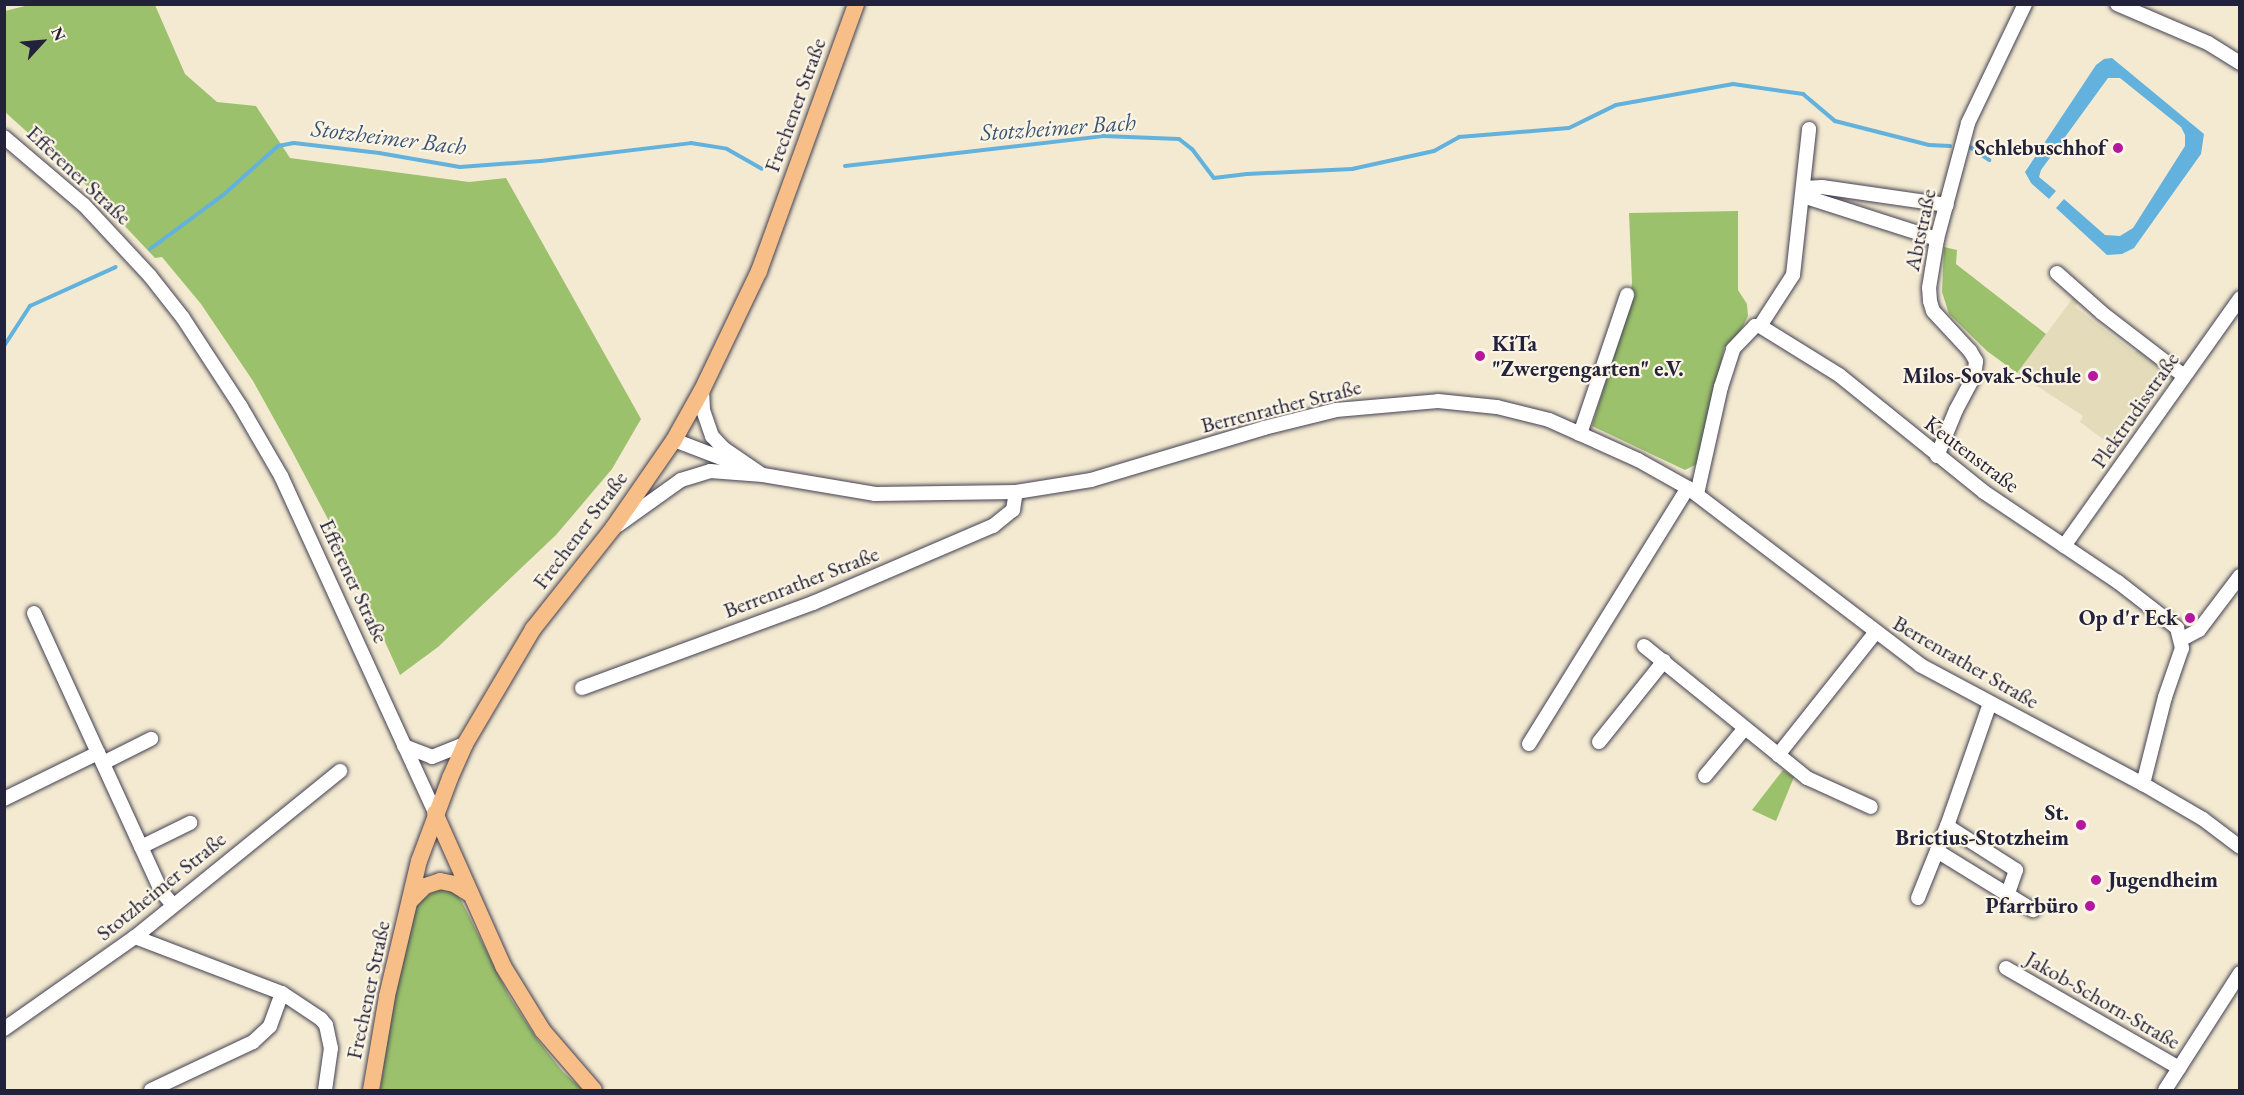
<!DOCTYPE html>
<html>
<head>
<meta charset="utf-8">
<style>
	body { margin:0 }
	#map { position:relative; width:2244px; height:1095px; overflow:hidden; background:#f4ead1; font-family:"EB Garamond",serif }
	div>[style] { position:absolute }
	.built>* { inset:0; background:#e3dbba }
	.green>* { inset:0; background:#9cc16c }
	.water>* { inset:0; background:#62b2dd }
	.stream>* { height:4px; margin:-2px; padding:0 2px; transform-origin:2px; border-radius:2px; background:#62b2dd }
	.roads { filter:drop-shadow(0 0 2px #424052) drop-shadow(0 0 2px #424052) }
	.minor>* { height:14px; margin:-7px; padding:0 7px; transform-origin:7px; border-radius:7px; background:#fff }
	.major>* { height:16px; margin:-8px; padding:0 8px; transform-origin:8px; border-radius:8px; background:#f7be88 }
	.dots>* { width:16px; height:16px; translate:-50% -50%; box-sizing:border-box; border:3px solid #fcf5e5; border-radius:50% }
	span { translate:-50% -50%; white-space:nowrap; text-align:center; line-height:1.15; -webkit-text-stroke:4.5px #fcf5e5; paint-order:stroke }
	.street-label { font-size:22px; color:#22223b }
	.poi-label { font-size:22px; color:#22223b; font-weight:700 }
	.right { translate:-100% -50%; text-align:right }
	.left { translate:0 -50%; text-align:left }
	.water-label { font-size:24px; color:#385474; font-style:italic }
	.frame { position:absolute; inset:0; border:6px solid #22223b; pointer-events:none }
	.north { position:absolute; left:12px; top:12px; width:60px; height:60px; -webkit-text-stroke:4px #fcf5e5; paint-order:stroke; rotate:64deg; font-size:16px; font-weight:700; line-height:24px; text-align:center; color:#22223b }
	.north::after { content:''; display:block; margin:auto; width:21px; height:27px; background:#22223b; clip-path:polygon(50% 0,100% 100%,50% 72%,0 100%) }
</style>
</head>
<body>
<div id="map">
	<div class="built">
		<div style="clip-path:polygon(2073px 298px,2078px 302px,2075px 307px,2134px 352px,2139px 350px,2164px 371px,2165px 378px,2115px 448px,2080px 422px,2083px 416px,2017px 373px)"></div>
	</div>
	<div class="green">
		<div style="clip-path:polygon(29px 5px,155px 5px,185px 74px,217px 102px,256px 106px,290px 158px,469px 182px,506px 178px,641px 419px,612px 469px,556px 535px,438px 647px,400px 675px,339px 540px,293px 453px,253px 381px,201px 304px,162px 257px,155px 258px,86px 185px,5px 112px,5px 11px)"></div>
		<div style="clip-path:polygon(1738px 211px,1738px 290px,1747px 304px,1748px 316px,1741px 330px,1724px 348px,1707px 434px,1697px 464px,1685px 470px,1592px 426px,1630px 301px,1632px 282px,1629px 213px)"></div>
		<div style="clip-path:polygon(1944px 247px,1957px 250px,1956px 264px,2046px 334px,2017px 373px,1987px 351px,1949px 314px,1942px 292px)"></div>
		<div style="clip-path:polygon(1783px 770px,1794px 777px,1776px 821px,1752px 810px)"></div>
		<div style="clip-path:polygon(438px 889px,455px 892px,461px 900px,509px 996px,537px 1039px,563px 1072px,583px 1090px,380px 1090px,394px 995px,416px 908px,419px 901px)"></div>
	</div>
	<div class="water">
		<div style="clip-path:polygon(2112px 58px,2204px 134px,2201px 154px,2134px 248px,2122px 254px,2107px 255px,2056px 208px,2064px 199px,2105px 235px,2120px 236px,2133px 228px,2185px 146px,2185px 135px,2181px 127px,2120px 78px,2108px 78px,2041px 170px,2039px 177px,2056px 191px,2049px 199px,2031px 183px,2025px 172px,2096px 65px,2104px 59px)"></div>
	</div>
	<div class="stream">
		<div style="left:1967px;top:145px;width:27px;rotate:34deg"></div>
		<div style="left:845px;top:166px;width:260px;rotate:-6.6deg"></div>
		<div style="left:1103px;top:136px;width:76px;rotate:2.3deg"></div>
		<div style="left:1179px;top:139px;width:16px;rotate:38deg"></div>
		<div style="left:1192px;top:149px;width:36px;rotate:53deg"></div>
		<div style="left:1214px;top:178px;width:33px;rotate:-7deg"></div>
		<div style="left:1247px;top:174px;width:105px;rotate:-2.7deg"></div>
		<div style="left:1352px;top:169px;width:84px;rotate:-12.4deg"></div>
		<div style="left:1434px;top:151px;width:29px;rotate:-29deg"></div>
		<div style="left:1459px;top:137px;width:110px;rotate:-4.7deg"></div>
		<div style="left:1569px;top:128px;width:52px;rotate:-26.1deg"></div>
		<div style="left:1616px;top:105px;width:119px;rotate:-10.2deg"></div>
		<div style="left:1733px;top:84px;width:71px;rotate:8.1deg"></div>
		<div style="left:1803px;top:94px;width:42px;rotate:40.2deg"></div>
		<div style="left:1835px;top:121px;width:97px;rotate:14.3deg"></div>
		<div style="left:1929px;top:145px;width:21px;rotate:3deg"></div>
		<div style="left:150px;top:249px;width:89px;rotate:-36.4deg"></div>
		<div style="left:222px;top:196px;width:75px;rotate:-41.8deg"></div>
		<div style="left:278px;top:146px;width:16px;rotate:-11deg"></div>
		<div style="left:294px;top:143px;width:86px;rotate:6.7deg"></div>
		<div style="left:379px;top:153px;width:82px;rotate:9.8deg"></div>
		<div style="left:460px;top:167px;width:81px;rotate:-4.2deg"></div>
		<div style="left:541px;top:161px;width:151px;rotate:-6.8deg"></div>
		<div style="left:691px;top:143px;width:36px;rotate:9deg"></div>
		<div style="left:727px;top:149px;width:40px;rotate:29.7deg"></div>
		<div style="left:4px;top:346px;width:48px;rotate:-57deg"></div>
		<div style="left:30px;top:306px;width:94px;rotate:-24.4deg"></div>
	</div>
	<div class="roads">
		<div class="minor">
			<div style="left:2117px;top:4px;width:99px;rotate:23.2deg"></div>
			<div style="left:2208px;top:43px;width:38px;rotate:32deg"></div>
			<div style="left:4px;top:137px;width:105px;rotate:40.4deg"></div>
			<div style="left:84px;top:205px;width:97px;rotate:47.1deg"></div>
			<div style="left:150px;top:276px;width:53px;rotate:51.8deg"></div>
			<div style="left:183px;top:318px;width:106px;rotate:56.9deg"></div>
			<div style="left:241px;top:407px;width:80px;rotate:59.9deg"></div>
			<div style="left:281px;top:476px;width:371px;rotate:65.4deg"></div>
			<div style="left:1804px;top:188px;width:18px;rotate:-3deg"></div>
			<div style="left:1822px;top:187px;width:126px;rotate:8.2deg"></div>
			<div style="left:1803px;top:196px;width:141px;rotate:17.8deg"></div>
			<div style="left:2057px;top:273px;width:60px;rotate:41.6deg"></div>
			<div style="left:2102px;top:313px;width:103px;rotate:37.5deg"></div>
			<div style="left:1760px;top:326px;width:61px;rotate:-57.1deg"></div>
			<div style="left:1793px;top:275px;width:147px;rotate:-83.7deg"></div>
			<div style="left:702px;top:390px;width:20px;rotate:87deg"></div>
			<div style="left:703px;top:410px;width:28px;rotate:71deg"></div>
			<div style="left:712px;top:436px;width:16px;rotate:47deg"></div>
			<div style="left:723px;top:448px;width:46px;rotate:34.4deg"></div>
			<div style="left:1580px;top:434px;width:147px;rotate:-71.3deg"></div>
			<div style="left:674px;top:440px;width:70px;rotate:21deg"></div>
			<div style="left:1937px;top:456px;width:50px;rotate:-67.6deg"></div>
			<div style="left:1956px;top:410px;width:38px;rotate:-62deg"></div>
			<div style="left:1974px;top:376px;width:15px;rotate:-82deg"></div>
			<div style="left:1976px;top:361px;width:12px;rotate:-121deg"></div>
			<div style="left:1970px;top:351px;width:54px;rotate:-132.8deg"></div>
			<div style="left:1933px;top:311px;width:10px;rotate:-107deg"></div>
			<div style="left:1930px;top:301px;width:13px;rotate:-94deg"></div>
			<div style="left:1929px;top:288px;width:50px;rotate:-80.7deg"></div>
			<div style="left:1937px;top:239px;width:120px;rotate:-75deg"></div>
			<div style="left:1968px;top:123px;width:132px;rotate:-64.4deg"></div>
			<div style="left:1697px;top:494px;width:110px;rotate:-77.4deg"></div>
			<div style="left:1721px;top:387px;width:40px;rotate:-72deg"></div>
			<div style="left:1733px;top:349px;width:32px;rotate:-46deg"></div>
			<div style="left:1755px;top:326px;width:5px"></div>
			<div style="left:1760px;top:326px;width:93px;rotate:31.8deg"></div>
			<div style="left:1839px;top:375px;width:186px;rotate:38.9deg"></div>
			<div style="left:1984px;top:492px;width:161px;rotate:33.9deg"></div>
			<div style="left:2118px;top:582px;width:75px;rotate:37.9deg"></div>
			<div style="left:2177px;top:628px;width:21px;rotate:76deg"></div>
			<div style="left:2182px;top:648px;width:52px;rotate:109.1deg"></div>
			<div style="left:2165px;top:697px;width:90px;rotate:104.2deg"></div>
			<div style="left:618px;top:525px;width:77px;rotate:-35.5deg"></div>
			<div style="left:681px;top:480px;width:30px;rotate:-17deg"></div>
			<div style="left:710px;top:471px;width:53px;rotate:4.3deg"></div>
			<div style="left:763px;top:475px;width:114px;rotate:9.6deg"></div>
			<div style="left:875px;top:494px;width:141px;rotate:-0.8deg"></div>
			<div style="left:1016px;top:492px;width:76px;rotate:-9.1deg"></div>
			<div style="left:1091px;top:480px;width:181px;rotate:-16.7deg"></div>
			<div style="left:1264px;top:428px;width:74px;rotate:-14deg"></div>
			<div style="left:1336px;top:410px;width:102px;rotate:-5deg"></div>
			<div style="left:1438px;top:401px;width:59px;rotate:5.8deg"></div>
			<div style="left:1497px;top:407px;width:54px;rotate:14deg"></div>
			<div style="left:1549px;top:420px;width:32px;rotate:24deg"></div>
			<div style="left:1578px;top:433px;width:66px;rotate:24.2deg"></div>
			<div style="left:1638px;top:460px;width:57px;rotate:29.2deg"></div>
			<div style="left:1688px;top:488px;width:292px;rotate:37.3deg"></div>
			<div style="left:1920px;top:665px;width:253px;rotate:28.1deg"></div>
			<div style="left:2143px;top:784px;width:69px;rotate:30.3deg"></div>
			<div style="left:2203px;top:819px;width:46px;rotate:37.1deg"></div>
			<div style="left:2064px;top:546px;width:304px;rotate:-54.6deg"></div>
			<div style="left:34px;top:613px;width:307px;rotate:65.4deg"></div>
			<div style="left:162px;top:892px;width:17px;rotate:50deg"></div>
			<div style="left:2182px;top:639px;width:19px;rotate:-28deg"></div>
			<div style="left:2199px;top:630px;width:68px;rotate:-52.8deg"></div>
			<div style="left:1644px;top:646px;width:210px;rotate:39deg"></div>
			<div style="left:1807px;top:778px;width:70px;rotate:24.4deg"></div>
			<div style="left:582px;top:688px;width:246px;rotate:-20.2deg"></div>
			<div style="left:813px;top:603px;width:196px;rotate:-23.2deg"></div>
			<div style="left:993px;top:526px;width:26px;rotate:-39deg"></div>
			<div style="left:1013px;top:510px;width:18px;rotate:-81deg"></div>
			<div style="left:1599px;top:742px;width:104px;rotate:-51.3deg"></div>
			<div style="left:1529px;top:744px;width:301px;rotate:-58.2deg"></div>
			<div style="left:404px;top:746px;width:30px;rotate:21deg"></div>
			<div style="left:432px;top:757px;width:35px;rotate:-22deg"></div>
			<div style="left:1778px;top:755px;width:156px;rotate:-51.5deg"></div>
			<div style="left:103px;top:763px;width:54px;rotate:-26.6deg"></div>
			<div style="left:1705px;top:776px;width:62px;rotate:-50.2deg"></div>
			<div style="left:4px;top:799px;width:105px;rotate:-26.1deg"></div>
			<div style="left:1947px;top:826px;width:82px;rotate:32.5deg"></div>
			<div style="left:2016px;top:870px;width:24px;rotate:109deg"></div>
			<div style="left:141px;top:847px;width:55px;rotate:-26.1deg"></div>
			<div style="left:1937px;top:851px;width:113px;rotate:31.6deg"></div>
			<div style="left:1918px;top:898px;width:78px;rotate:-68.1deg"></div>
			<div style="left:1947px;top:826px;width:130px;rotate:-70.7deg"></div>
			<div style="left:135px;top:937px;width:157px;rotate:20.9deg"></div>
			<div style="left:282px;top:993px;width:47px;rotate:33.7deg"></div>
			<div style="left:321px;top:1019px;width:8px;rotate:50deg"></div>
			<div style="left:326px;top:1025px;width:24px;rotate:78deg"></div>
			<div style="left:331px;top:1048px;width:42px;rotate:98.1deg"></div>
			<div style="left:2006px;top:968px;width:200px;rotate:30deg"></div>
			<div style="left:4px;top:1029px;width:160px;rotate:-35.1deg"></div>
			<div style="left:135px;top:937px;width:264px;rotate:-39deg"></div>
			<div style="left:151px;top:1090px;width:113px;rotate:-25.2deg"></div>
			<div style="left:253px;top:1042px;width:23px;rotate:-43deg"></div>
			<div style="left:270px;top:1026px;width:35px;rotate:-70deg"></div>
			<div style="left:2165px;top:1090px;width:139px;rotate:-57.3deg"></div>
		</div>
		<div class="major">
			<div style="left:435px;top:813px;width:167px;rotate:66deg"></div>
			<div style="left:503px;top:966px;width:76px;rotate:58.4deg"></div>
			<div style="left:543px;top:1031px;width:78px;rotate:49.2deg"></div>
			<div style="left:410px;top:901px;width:21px;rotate:-45deg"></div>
			<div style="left:425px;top:886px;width:16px;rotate:-18deg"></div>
			<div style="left:440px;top:881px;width:14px;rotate:12deg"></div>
			<div style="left:454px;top:884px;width:19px;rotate:32deg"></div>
			<div style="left:371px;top:1090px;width:95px;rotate:-80.3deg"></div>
			<div style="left:387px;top:996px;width:139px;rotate:-76.7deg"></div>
			<div style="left:419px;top:861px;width:89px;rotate:-69.5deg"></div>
			<div style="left:450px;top:778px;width:37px;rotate:-66deg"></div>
			<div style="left:465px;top:744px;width:134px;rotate:-59.4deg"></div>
			<div style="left:533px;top:629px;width:129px;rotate:-51.6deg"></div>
			<div style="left:613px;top:528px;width:107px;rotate:-55.3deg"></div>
			<div style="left:674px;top:440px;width:57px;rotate:-60.8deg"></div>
			<div style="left:702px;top:390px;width:132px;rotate:-64.4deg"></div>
			<div style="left:759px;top:271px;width:284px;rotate:-70deg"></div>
		</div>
	</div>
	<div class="dots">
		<div style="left:2118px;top:148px;background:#b5179e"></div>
		<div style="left:1480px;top:356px;background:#b5179e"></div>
		<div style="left:2093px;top:376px;background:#b5179e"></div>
		<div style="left:2190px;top:618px;background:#b5179e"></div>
		<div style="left:2081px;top:825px;background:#b5179e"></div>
		<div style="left:2096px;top:880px;background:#b5179e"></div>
		<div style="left:2090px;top:906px;background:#b5179e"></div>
	</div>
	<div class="street-label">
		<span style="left:795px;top:105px;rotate:-70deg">Frechener Straße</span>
		<span style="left:79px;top:175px;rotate:43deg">Efferener Straße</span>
		<span style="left:1920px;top:230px;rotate:-78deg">Abtstraße</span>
		<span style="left:1281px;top:406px;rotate:-14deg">Berrenrather Straße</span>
		<span style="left:2135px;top:410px;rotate:-55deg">Plektrudisstraße</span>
		<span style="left:1972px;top:454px;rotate:37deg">Keutenstraße</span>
		<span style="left:580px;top:530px;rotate:-53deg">Frechener Straße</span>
		<span style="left:354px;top:581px;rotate:65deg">Efferener Straße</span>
		<span style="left:801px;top:582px;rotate:-21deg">Berrenrather Straße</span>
		<span style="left:1966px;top:662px;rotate:30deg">Berrenrather Straße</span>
		<span style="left:161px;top:886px;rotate:-39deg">Stotzheimer Straße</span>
		<span style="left:368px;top:990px;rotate:-78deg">Frechener Straße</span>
		<span style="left:2103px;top:1000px;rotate:30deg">Jakob-Schorn-Straße</span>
	</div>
	<div class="poi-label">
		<span class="right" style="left:2106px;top:148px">Schlebuschhof</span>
		<span class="left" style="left:1492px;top:356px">KiTa<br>"Zwergengarten" e.V.</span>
		<span class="right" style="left:2081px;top:376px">Milos-Sovak-Schule</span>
		<span class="right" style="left:2178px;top:618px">Op d'r Eck</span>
		<span class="right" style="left:2069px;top:825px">St.<br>Brictius-Stotzheim</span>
		<span class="left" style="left:2108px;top:880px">Jugendheim</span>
		<span class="right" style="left:2078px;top:906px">Pfarrbüro</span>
	</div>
	<div class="water-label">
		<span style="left:1058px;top:127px;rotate:-4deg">Stotzheimer Bach</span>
		<span style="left:389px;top:137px;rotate:7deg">Stotzheimer Bach</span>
	</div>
	<div class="frame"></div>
	<div class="north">N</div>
</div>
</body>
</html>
